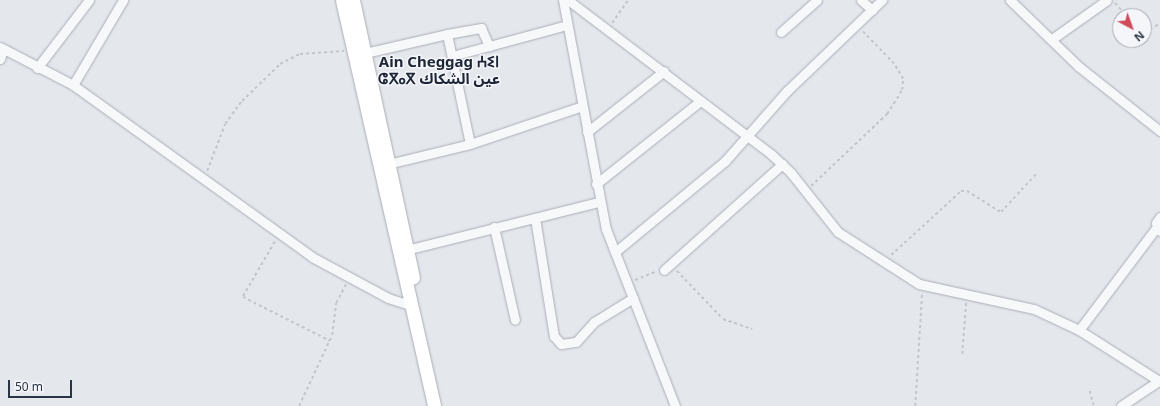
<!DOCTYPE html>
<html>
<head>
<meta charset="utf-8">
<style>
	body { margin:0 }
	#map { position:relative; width:1160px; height:406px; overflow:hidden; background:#e4e7ec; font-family:"Noto Sans","Noto Sans Arabic","Noto Sans Tifinagh",sans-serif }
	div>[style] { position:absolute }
	.path>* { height:1.5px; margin-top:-0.75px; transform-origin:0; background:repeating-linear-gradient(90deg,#c2c5cb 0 3px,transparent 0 6px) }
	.roads { filter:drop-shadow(0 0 1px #a9aeb7) drop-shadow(0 0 1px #a9aeb7) }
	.street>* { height:9px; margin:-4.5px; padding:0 4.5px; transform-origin:4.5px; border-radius:4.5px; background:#f7f8fa }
	.secondary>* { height:13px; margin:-6.5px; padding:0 6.5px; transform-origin:6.5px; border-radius:6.5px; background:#fff }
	span { translate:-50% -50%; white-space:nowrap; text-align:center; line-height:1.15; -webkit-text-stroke:3px #f4f6f9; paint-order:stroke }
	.quarter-label { font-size:15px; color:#1d2536; font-weight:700 }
	.north { position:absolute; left:1112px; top:8px; width:40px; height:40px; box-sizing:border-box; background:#f4f6f9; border:1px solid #a4a8b1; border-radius:50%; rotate:139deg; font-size:11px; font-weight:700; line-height:16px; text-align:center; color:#2b3445 }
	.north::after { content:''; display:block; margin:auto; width:14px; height:18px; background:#d1495b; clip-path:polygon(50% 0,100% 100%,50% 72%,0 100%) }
	.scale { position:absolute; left:8px; top:380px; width:64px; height:18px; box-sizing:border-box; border:2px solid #2b3445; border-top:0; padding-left:5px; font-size:12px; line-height:14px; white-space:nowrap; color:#2b3445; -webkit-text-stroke:3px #f4f6f9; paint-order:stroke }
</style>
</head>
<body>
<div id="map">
	<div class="path">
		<div style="left:1115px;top:3px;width:18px;rotate:47deg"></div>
		<div style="left:612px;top:23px;width:28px;rotate:-55deg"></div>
		<div style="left:1144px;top:31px;width:17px;rotate:-24deg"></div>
		<div style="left:207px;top:171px;width:50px;rotate:-69deg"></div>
		<div style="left:225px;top:124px;width:29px;rotate:-54deg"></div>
		<div style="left:242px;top:101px;width:53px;rotate:-44.2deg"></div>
		<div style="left:280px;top:64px;width:22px;rotate:-27deg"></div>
		<div style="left:300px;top:54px;width:44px;rotate:-3.9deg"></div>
		<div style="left:811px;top:186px;width:105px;rotate:-43.5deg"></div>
		<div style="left:887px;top:114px;width:28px;rotate:-58deg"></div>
		<div style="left:902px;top:90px;width:11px;rotate:-85deg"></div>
		<div style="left:903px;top:79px;width:17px;rotate:-121deg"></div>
		<div style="left:894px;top:64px;width:47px;rotate:-134.1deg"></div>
		<div style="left:275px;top:242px;width:64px;rotate:120.2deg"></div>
		<div style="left:243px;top:297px;width:97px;rotate:26.8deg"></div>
		<div style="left:891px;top:255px;width:95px;rotate:-42.4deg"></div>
		<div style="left:961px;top:191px;width:6px"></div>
		<div style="left:967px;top:191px;width:40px;rotate:32deg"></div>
		<div style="left:1001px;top:212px;width:52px;rotate:-47.4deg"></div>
		<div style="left:677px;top:271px;width:66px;rotate:46.2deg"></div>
		<div style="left:723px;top:319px;width:31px;rotate:19deg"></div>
		<div style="left:635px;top:280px;width:22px;rotate:-22deg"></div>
		<div style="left:962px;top:354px;width:52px;rotate:-85.6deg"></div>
		<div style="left:1090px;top:391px;width:16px;rotate:75deg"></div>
		<div style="left:299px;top:406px;width:78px;rotate:-65.1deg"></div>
		<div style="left:332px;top:335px;width:32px;rotate:-83deg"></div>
		<div style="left:336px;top:303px;width:21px;rotate:-62deg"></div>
		<div style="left:915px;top:406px;width:113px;rotate:-86.5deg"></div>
	</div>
	<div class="roads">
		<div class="street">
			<div style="left:563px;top:0;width:233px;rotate:79.4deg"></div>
			<div style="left:606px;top:229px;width:190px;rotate:68.7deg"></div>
			<div style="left:568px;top:0;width:256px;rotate:37.2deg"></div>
			<div style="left:772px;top:155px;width:26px;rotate:43deg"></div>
			<div style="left:791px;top:173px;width:75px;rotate:51.5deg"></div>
			<div style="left:838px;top:232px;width:96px;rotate:32.7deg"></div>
			<div style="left:919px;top:284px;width:118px;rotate:12.3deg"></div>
			<div style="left:1034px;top:309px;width:50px;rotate:25deg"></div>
			<div style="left:861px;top:0;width:15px;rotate:42deg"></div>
			<div style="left:1010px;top:0;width:95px;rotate:44.1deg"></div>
			<div style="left:1078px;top:66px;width:105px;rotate:38.4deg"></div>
			<div style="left:781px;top:32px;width:48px;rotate:-41.6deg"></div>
			<div style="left:447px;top:34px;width:35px;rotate:-10deg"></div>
			<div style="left:481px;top:28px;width:20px;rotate:66deg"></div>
			<div style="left:1052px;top:39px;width:67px;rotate:-35.3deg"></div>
			<div style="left:0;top:47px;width:82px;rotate:27.5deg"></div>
			<div style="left:73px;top:85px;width:99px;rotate:-59.5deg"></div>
			<div style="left:365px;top:53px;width:84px;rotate:-13deg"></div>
			<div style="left:447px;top:34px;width:112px;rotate:78.2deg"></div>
			<div style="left:452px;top:56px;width:119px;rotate:-15.1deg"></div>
			<div style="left:0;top:59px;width:10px;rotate:-73deg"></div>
			<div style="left:37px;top:68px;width:86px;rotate:-52.6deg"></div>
			<div style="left:73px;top:85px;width:294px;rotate:35.7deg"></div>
			<div style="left:312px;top:257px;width:86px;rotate:28.3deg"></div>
			<div style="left:388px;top:298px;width:22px;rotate:18deg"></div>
			<div style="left:587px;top:132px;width:98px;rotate:-38.4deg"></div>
			<div style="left:388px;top:164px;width:84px;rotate:-13.7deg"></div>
			<div style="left:470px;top:144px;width:118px;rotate:-18.7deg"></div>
			<div style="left:596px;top:184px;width:132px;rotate:-38.5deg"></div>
			<div style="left:1160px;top:217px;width:7px;rotate:124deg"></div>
			<div style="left:1156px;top:223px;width:9px;rotate:63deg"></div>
			<div style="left:535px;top:218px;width:120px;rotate:80.9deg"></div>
			<div style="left:554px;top:336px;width:11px;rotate:49deg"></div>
			<div style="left:561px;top:344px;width:15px;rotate:-8deg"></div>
			<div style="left:576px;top:342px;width:27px;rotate:-48deg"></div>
			<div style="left:594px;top:322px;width:46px;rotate:-31.6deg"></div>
			<div style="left:494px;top:227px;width:95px;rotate:77.3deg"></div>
			<div style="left:1156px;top:228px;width:128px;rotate:127deg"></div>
			<div style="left:1079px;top:330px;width:95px;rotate:32.5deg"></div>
			<div style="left:402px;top:251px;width:203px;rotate:-14deg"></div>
			<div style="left:615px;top:252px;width:143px;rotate:-39.6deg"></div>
			<div style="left:725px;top:161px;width:94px;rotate:-48.5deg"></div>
			<div style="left:787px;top:91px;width:132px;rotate:-43.8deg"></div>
			<div style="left:664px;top:270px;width:159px;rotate:-41.9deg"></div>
			<div style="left:1121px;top:406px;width:47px;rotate:-33.7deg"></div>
		</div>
		<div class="secondary">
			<div style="left:342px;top:0;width:416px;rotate:77.2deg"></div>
			<div style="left:353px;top:0;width:284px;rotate:77.8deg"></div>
		</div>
	</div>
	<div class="quarter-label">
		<span style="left:439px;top:70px">Ain Cheggag ⵄⵉⵏ<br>ⵛⴳⴰⴳ عين الشكاك</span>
	</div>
	<div class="north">N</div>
	<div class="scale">50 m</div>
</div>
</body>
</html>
